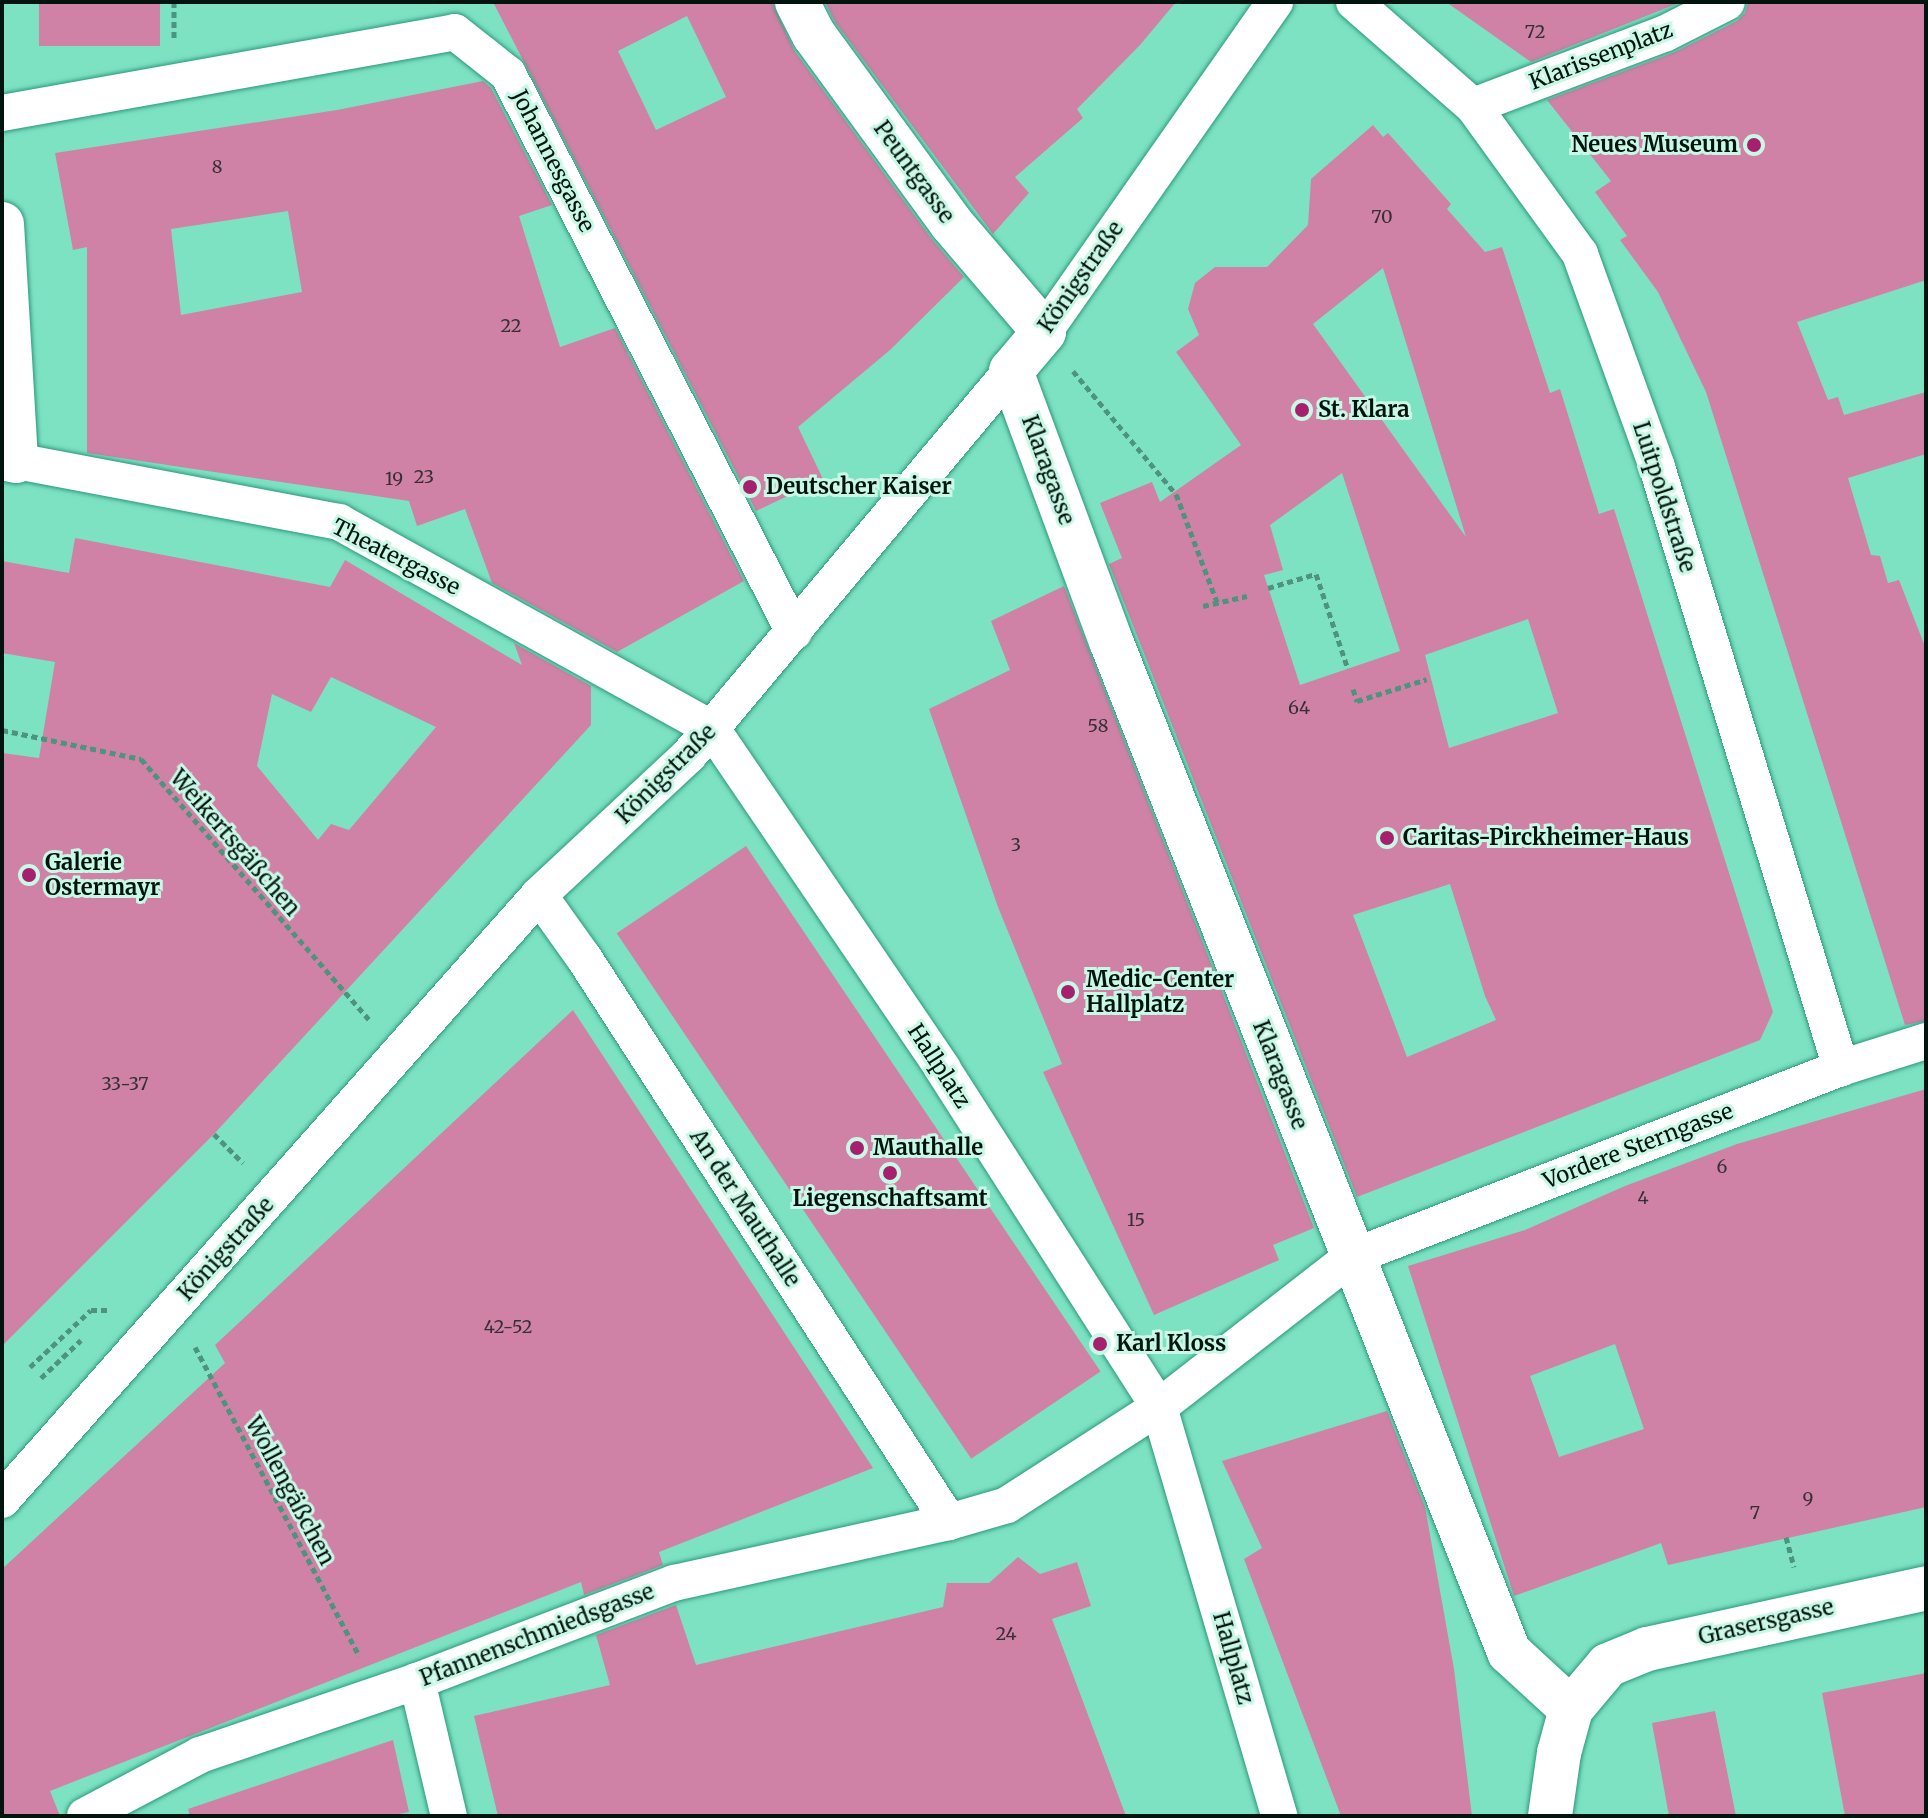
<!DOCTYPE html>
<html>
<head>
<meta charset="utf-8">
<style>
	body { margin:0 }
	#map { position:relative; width:1928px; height:1818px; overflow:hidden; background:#7ce2c2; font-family:Merriweather,serif }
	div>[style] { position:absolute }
	.building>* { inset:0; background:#d082a6; transform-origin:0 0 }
	.path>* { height:5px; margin-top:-2.5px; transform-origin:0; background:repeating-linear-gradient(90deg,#4d937d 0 6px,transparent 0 10px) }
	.roads { filter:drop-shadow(0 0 2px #2c997c) drop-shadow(0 0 2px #2c997c) }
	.pedestrian>* { height:36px; margin:-18px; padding:0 18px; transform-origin:18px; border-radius:18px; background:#fff }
	.minor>* { height:44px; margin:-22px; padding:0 22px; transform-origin:22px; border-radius:22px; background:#fff }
	.dots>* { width:22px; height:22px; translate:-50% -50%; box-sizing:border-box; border:4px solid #c9f8e7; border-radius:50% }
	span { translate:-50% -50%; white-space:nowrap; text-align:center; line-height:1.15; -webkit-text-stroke:6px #c9f8e7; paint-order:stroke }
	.number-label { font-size:18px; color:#353034 }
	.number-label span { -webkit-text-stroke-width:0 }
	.street-label { font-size:22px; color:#01150e }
	.poi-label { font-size:22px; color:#01150e; font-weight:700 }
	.right { translate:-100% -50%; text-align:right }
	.left { translate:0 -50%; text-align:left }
	.frame { position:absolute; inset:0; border:4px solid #01150e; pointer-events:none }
</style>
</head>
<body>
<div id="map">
	<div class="building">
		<div style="left:39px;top:2px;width:121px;height:44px"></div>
		<div style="clip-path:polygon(evenodd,493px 2px,772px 2px,794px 50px,931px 238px,964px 277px,890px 350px,798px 427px,823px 479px,756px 511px,493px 2px,687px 16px,726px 97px,656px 130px,618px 51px,687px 16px)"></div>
		<div style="clip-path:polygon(825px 2px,1176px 2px,1140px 45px,1077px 109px,1083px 118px,1015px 177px,1029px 193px,993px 234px,835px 22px)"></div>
		<div style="clip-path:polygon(1446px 2px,1681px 2px,1531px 62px)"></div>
		<div style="clip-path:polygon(1748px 2px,1926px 2px,1926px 280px,1797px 322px,1828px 400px,1838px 397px,1844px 415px,1926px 392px,1926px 454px,1848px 478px,1871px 555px,1880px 556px,1888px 583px,1899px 580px,1926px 649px,1926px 1021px,1905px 1025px,1706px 392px,1658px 292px,1620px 240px,1627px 236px,1595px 192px,1611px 181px,1547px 100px,1675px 52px,1737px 21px,1745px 13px)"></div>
		<div style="clip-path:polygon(evenodd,483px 81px,491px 88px,552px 205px,519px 216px,560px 347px,615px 328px,744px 581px,617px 652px,492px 583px,465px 509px,417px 526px,409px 501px,87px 453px,87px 247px,73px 250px,55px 153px,337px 110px,483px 81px,288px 211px,302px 292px,181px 315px,171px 229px,288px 211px)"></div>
		<div style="clip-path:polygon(evenodd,1373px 125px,1383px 137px,1388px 133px,1451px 204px,1447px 209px,1485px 252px,1502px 247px,1550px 393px,1560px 389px,1599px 514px,1614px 509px,1773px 1012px,1760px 1040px,1357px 1197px,1109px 564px,1122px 558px,1100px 503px,1152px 482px,1160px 502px,1241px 445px,1176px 352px,1199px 335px,1188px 309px,1195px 283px,1215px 267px,1267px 267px,1308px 225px,1311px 179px,1373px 125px,1383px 268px,1466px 537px,1313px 324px,1383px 268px,1373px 125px,1342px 473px,1400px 651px,1300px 685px,1264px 575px,1283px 570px,1270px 525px,1342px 473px,1373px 125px,1528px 619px,1558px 713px,1449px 748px,1425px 655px,1528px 619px,1373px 125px,1450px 884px,1485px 996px,1496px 1020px,1407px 1057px,1353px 915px,1450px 884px)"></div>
		<div style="clip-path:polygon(evenodd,75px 538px,330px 587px,345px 560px,522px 665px,514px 643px,591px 686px,591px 725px,214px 1134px,2px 1346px,2px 753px,39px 758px,55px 662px,2px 653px,2px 561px,69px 573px,75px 538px,331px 677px,436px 727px,349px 830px,331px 824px,318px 840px,257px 766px,272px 694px,311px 712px,331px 677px)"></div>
		<div style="clip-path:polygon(1064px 586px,1314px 1228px,1273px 1245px,1279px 1260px,1154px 1315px,1043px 1072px,1062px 1064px,998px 907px,929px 709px,1010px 670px,991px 621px)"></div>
		<div style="left:746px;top:846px;width:634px;height:156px;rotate:56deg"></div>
		<div style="clip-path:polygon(573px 1010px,873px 1468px,659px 1552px,663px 1565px,584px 1595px,581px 1582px,50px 1791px,60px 1816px,2px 1816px,2px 1569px,225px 1363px,215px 1345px)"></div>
		<div style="clip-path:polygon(evenodd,1926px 1089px,1926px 1507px,1668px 1565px,1661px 1543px,1514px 1596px,1408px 1266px,1525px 1230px,1625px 1186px,1737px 1144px,1926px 1089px,1615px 1344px,1644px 1429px,1559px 1457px,1530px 1376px,1615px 1344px)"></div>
		<div style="clip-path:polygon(1387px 1411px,1425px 1507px,1454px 1669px,1472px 1816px,1341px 1816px,1244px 1559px,1262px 1548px,1222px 1461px)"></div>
		<div style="clip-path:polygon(1018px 1557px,1040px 1574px,1077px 1562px,1091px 1606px,1052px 1619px,1126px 1816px,498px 1816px,474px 1716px,610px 1685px,596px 1635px,676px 1605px,696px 1665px,943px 1607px,947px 1583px,989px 1583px)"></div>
		<div style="clip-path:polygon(1926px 1673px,1926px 1816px,1845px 1816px,1822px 1693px)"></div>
		<div style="clip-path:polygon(1715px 1711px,1736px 1816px,1669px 1816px,1652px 1723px)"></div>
		<div style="clip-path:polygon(393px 1740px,409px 1812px,388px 1816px,190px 1816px,188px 1809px)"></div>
	</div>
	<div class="path">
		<div style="left:174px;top:2px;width:36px;rotate:90deg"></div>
		<div style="left:1073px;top:371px;width:160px;rotate:50.1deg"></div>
		<div style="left:1176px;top:494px;width:116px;rotate:69.2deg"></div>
		<div style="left:1268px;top:588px;width:50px;rotate:-16.3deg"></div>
		<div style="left:1316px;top:574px;width:100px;rotate:71.4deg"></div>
		<div style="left:1203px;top:606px;width:45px;rotate:-12.8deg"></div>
		<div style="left:1353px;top:689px;width:13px;rotate:72deg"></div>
		<div style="left:1357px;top:701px;width:73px;rotate:-17.4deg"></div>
		<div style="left:2px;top:730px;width:142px;rotate:11.8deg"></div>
		<div style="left:141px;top:759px;width:349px;rotate:48.8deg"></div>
		<div style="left:214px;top:1134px;width:41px;rotate:45deg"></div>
		<div style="left:195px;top:1347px;width:350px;rotate:62deg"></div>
		<div style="left:30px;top:1367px;width:83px;rotate:-43.1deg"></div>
		<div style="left:91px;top:1310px;width:19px"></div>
		<div style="left:41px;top:1378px;width:55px;rotate:-43.5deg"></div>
		<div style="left:1786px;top:1537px;width:31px;rotate:75deg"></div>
	</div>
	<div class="roads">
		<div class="pedestrian">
			<div style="left:1354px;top:2px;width:158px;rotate:41.2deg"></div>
			<div style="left:1473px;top:106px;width:183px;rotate:54.1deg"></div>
			<div style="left:1580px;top:254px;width:226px;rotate:70.1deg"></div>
			<div style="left:1657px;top:467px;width:629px;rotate:72.98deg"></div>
			<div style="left:1473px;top:106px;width:206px;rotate:-20.7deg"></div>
			<div style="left:1666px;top:33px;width:68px;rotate:-26.9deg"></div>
			<div style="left:2px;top:113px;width:460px;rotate:-10.1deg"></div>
			<div style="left:455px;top:32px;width:68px;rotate:38.4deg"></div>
			<div style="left:508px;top:74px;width:627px;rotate:62.86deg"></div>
			<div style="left:1044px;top:332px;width:403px;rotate:-55deg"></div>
			<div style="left:16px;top:461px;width:329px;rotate:10.7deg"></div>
			<div style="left:339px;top:522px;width:427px;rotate:29deg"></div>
			<div style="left:712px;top:729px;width:410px;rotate:55.8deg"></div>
			<div style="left:942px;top:1068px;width:403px;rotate:57.4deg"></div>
			<div style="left:1159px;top:1407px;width:426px;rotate:73.6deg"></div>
			<div style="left:539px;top:895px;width:77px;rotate:54.5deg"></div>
			<div style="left:584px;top:958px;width:672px;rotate:57.09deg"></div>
			<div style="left:2px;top:1500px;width:809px;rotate:-48.41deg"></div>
			<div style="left:539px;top:895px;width:205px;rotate:-43deg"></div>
			<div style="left:689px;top:755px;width:501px;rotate:-50.02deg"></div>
			<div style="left:417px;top:1681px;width:139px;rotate:76.7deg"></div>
			<div style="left:85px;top:1816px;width:130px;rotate:-27.9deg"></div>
			<div style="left:200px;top:1755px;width:229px;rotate:-18.8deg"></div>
			<div style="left:417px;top:1681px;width:275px;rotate:-20.9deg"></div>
			<div style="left:674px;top:1583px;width:282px;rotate:-12.5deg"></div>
			<div style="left:949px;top:1522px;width:60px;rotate:-16.3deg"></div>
			<div style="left:1007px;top:1505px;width:181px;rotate:-32.8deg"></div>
			<div style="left:1159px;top:1407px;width:244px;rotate:-37.9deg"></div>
			<div style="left:1352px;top:1257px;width:524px;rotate:-21.13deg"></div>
			<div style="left:1841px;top:1068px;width:89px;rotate:-17.6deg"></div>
		</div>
		<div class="minor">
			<div style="left:797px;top:2px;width:37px;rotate:63deg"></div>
			<div style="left:814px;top:35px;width:233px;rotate:53.9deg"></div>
			<div style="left:951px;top:223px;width:143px;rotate:49.5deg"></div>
			<div style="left:1044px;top:332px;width:51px;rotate:130.2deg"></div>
			<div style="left:1011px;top:371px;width:288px;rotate:69.7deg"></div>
			<div style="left:1111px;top:641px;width:1087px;rotate:68.51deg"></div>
			<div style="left:1509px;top:1652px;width:84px;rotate:42.6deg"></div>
			<div style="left:2px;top:224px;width:237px;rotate:86.6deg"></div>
			<div style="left:16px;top:461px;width:14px;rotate:-168deg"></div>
			<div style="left:1550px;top:1816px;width:64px;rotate:-81.9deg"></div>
			<div style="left:1559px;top:1753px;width:46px;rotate:-74.7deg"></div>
			<div style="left:1571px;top:1709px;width:57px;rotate:-49.9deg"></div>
			<div style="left:1608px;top:1665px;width:42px;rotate:-22.3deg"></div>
			<div style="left:1647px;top:1649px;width:286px;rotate:-12.3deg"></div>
		</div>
	</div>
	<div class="dots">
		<div style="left:1754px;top:145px;background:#a6216d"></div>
		<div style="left:1302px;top:410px;background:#a6216d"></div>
		<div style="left:750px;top:487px;background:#a6216d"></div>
		<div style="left:1387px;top:838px;background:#a6216d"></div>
		<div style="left:29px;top:875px;background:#a6216d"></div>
		<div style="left:1068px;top:992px;background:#a6216d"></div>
		<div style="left:857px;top:1148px;background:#a6216d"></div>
		<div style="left:890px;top:1173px;background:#a6216d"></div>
		<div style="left:1100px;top:1344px;background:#a6216d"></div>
	</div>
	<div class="number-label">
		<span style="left:1535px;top:32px">72</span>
		<span style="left:217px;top:167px">8</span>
		<span style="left:1382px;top:217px">70</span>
		<span style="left:511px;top:326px">22</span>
		<span style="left:424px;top:477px">23</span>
		<span style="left:394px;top:479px">19</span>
		<span style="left:1299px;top:708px">64</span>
		<span style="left:1098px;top:726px">58</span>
		<span style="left:1016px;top:845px">3</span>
		<span style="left:125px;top:1084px">33-37</span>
		<span style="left:1722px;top:1167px">6</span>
		<span style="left:1643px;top:1198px">4</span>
		<span style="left:1136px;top:1220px">15</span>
		<span style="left:508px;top:1327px">42-52</span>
		<span style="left:1808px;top:1499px">9</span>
		<span style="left:1755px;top:1513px">7</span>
		<span style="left:1006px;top:1634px">24</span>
	</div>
	<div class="street-label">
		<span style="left:1601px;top:56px;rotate:-21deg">Klarissenplatz</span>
		<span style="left:553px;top:161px;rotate:63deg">Johannesgasse</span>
		<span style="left:914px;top:172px;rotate:54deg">Peuntgasse</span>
		<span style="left:1081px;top:277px;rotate:-55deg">Königstraße</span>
		<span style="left:1048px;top:470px;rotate:70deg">Klaragasse</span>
		<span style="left:1664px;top:497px;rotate:72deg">Luitpoldstraße</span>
		<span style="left:396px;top:557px;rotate:27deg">Theatergasse</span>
		<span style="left:666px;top:774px;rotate:-45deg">Königstraße</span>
		<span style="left:235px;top:843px;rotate:49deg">Weikertsgäßchen</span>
		<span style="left:939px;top:1066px;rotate:57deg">Hallplatz</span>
		<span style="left:1280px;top:1075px;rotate:69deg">Klaragasse</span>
		<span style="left:1638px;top:1146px;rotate:-21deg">Vordere Sterngasse</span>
		<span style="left:745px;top:1208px;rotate:57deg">An der Mauthalle</span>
		<span style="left:226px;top:1249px;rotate:-48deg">Königstraße</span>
		<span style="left:290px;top:1491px;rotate:62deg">Wollengäßchen</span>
		<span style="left:1766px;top:1622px;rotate:-13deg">Grasersgasse</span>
		<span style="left:537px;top:1635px;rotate:-21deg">Pfannenschmiedsgasse</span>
		<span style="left:1233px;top:1658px;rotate:74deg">Hallplatz</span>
	</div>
	<div class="poi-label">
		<span class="right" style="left:1738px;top:145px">Neues Museum</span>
		<span class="left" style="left:1318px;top:410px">St. Klara</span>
		<span class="left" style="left:766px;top:487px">Deutscher Kaiser</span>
		<span class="left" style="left:1403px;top:838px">Caritas-Pirckheimer-Haus</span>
		<span class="left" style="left:45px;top:875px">Galerie<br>Ostermayr</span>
		<span class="left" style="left:1086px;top:992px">Medic-Center<br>Hallplatz</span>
		<span class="left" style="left:873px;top:1148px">Mauthalle</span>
		<span style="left:890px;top:1199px">Liegenschaftsamt</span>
		<span class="left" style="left:1116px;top:1344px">Karl Kloss</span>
	</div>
	<div class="frame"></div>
</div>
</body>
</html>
